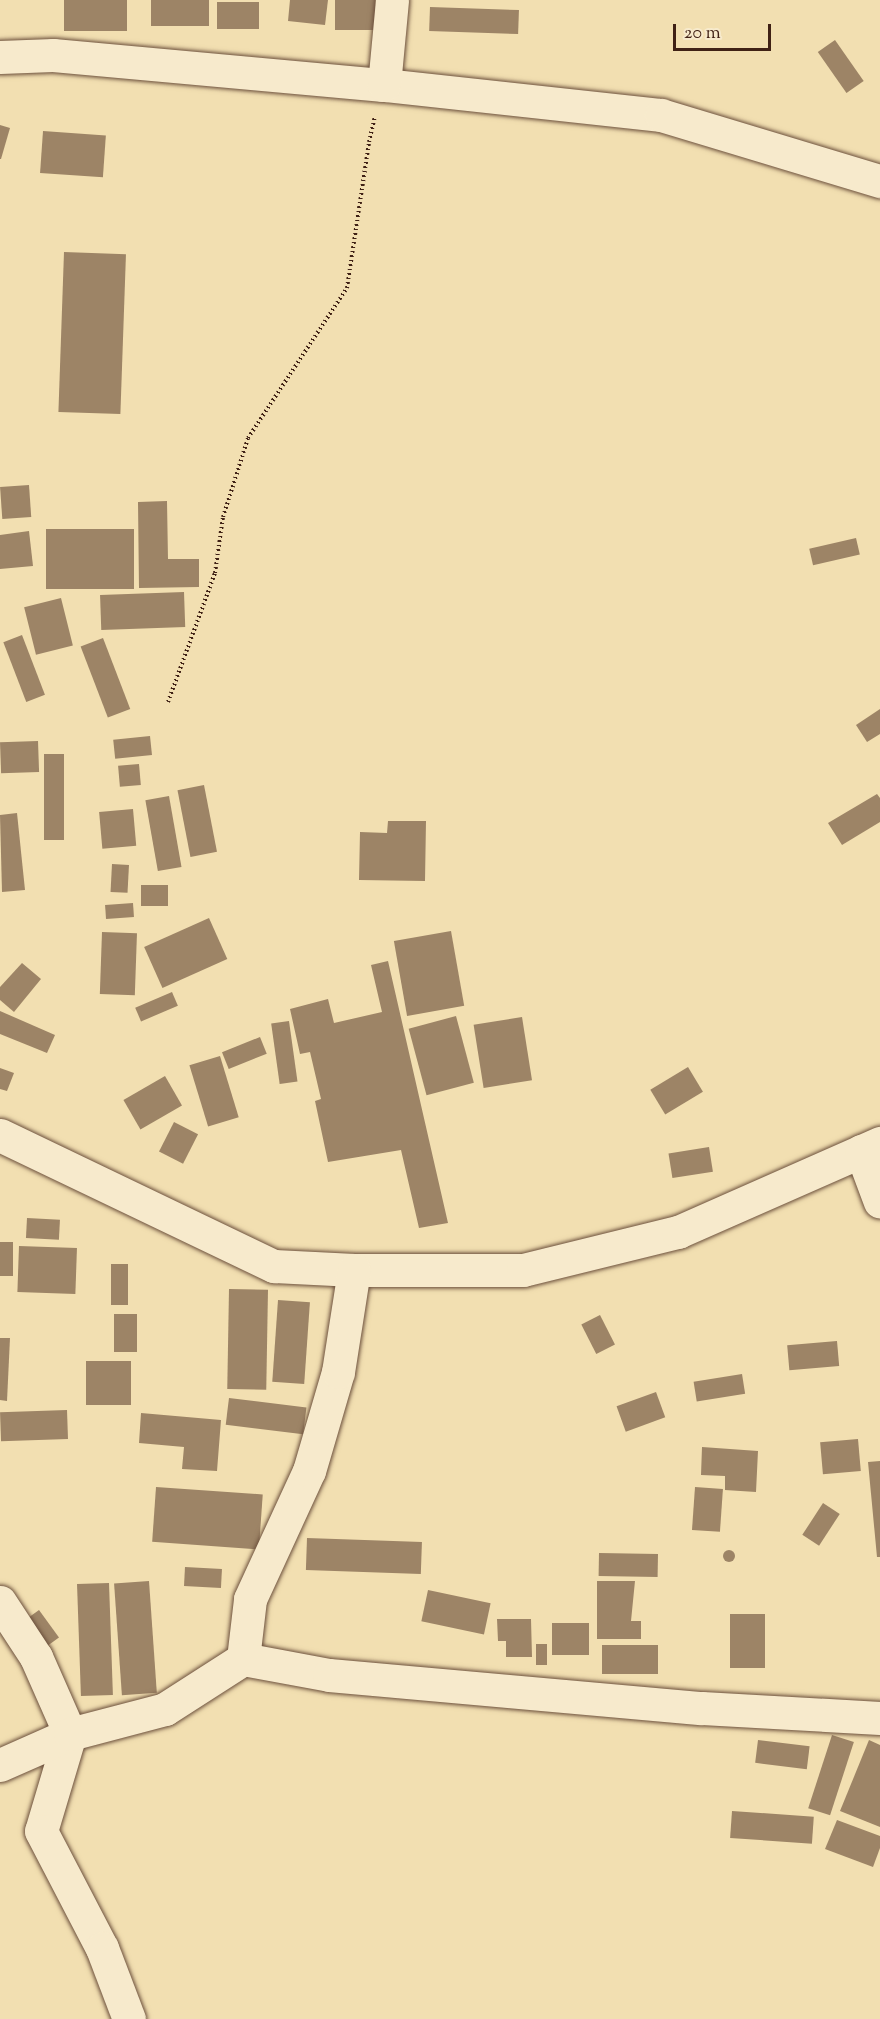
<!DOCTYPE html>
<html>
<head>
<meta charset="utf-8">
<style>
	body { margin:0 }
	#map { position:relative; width:880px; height:2019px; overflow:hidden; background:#f2dfb1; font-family:"Sorts Mill Goudy",serif }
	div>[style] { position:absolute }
	.building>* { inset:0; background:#9d8466; transform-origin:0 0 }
	.round { border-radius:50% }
	.path>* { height:4px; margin-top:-2px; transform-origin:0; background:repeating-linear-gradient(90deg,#402115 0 1.5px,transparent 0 4.5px) }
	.roads { filter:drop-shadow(0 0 2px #6c503c) drop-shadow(0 0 2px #6c503c) }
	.minor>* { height:33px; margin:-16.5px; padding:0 16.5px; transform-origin:16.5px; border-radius:16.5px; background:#f7eacc }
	span { translate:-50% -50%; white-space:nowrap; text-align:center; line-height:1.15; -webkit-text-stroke:6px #f7eacc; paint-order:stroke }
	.scale { position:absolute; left:673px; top:24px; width:98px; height:27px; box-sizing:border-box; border:3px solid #402115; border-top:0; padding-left:8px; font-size:18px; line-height:21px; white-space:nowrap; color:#402115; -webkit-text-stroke:4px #f7eacc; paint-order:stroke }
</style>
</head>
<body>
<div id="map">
	<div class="building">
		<div style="left:64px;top:0;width:63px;height:31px"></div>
		<div style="left:151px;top:0;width:58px;height:26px"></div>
		<div style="clip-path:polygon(290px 0,328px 0,325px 25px,288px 21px)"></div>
		<div style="left:335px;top:0;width:40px;height:30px"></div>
		<div style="left:217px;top:2px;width:42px;height:27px"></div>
		<div style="left:430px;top:7px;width:89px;height:24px;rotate:2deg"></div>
		<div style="left:835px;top:40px;width:50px;height:21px;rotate:55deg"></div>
		<div style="clip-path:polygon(0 125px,10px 128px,1px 159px,0 159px)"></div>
		<div style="left:43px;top:131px;width:63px;height:42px;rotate:4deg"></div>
		<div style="left:64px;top:252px;width:62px;height:160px;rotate:2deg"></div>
		<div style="left:29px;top:485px;width:32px;height:29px;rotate:86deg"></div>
		<div style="clip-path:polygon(167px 501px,168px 559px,199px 559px,199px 587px,139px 588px,138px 502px)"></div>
		<div style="left:46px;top:529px;width:88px;height:60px"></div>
		<div style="clip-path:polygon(29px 531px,33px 566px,0 569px,0 535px)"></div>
		<div style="left:856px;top:538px;width:17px;height:48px;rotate:77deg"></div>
		<div style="left:184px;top:592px;width:35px;height:84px;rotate:88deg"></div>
		<div style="left:61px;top:598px;width:49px;height:38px;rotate:76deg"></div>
		<div style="left:22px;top:635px;width:64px;height:20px;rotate:69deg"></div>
		<div style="left:103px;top:638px;width:76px;height:24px;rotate:69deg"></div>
		<div style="clip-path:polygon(880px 709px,880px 734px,867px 742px,856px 725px)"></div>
		<div style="left:150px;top:736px;width:19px;height:37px;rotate:84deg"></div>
		<div style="left:38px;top:741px;width:31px;height:38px;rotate:88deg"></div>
		<div style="left:44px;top:754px;width:20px;height:86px"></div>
		<div style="left:139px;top:764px;width:21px;height:21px;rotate:85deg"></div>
		<div style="left:204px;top:785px;width:68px;height:27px;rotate:79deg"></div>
		<div style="clip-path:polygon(877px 794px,880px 798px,880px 822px,842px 845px,828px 823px)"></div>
		<div style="left:169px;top:796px;width:72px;height:24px;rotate:80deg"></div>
		<div style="left:133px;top:809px;width:37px;height:34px;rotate:85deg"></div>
		<div style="clip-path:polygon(17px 813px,25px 890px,2px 892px,0 815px)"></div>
		<div style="clip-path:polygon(388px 821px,426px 821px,425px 881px,359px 880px,360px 832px,387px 833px)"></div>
		<div style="left:112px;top:864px;width:17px;height:28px;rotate:3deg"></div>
		<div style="left:141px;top:885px;width:27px;height:21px"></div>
		<div style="left:133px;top:903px;width:14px;height:28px;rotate:86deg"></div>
		<div style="left:209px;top:918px;width:45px;height:71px;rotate:66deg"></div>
		<div style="left:451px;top:931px;width:76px;height:58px;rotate:80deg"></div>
		<div style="left:102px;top:932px;width:35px;height:62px;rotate:2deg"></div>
		<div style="clip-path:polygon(388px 961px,448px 1223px,419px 1228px,401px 1150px,328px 1162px,315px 1101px,321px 1099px,310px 1052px,300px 1054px,290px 1009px,328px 999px,334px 1023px,382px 1012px,371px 965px)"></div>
		<div style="clip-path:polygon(22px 963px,41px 979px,14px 1012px,0 1000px,0 987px)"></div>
		<div style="left:172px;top:992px;width:15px;height:40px;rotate:67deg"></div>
		<div style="clip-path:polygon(0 1011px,55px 1035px,47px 1053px,0 1034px)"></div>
		<div style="left:456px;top:1016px;width:69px;height:49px;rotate:75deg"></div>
		<div style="left:522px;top:1017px;width:64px;height:49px;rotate:81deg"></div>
		<div style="left:289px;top:1021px;width:61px;height:18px;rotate:82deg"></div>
		<div style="left:260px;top:1037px;width:18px;height:41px;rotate:68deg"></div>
		<div style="left:220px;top:1056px;width:64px;height:32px;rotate:73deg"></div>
		<div style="left:688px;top:1067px;width:29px;height:44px;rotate:59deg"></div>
		<div style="clip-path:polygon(0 1068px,14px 1073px,7px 1091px,0 1089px)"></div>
		<div style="left:165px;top:1076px;width:34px;height:48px;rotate:60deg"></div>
		<div style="left:174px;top:1122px;width:27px;height:33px;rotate:27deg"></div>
		<div style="left:709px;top:1147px;width:25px;height:41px;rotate:81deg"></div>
		<div style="left:27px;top:1218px;width:33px;height:20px;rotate:3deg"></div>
		<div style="left:0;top:1242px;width:13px;height:34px"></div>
		<div style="left:19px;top:1246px;width:58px;height:46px;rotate:2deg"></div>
		<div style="left:111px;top:1264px;width:17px;height:41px"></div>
		<div style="left:229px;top:1289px;width:39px;height:100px;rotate:1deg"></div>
		<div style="left:278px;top:1300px;width:32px;height:82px;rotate:4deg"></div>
		<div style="left:114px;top:1314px;width:23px;height:38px"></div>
		<div style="left:600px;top:1315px;width:33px;height:21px;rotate:63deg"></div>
		<div style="clip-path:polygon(0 1338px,10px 1338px,7px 1401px,0 1400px)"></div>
		<div style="left:837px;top:1341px;width:25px;height:50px;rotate:85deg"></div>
		<div style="left:86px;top:1361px;width:45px;height:44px"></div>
		<div style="left:742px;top:1374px;width:20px;height:49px;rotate:81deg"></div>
		<div style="left:656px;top:1392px;width:27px;height:42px;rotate:70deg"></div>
		<div style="left:229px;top:1398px;width:78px;height:27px;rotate:7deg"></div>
		<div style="left:67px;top:1410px;width:29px;height:67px;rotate:88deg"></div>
		<div style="clip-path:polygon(141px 1413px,221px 1420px,217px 1471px,182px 1469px,184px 1447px,139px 1443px)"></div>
		<div style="left:858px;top:1439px;width:32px;height:38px;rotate:85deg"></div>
		<div style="clip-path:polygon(702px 1447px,758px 1451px,756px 1492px,725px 1490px,725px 1476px,701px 1475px)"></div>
		<div style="clip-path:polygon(880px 1461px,880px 1557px,877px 1557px,868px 1462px)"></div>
		<div style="left:156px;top:1487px;width:107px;height:55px;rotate:4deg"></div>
		<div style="left:695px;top:1487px;width:28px;height:43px;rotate:4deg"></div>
		<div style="left:823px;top:1503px;width:20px;height:38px;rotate:33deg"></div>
		<div style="left:307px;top:1538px;width:115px;height:32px;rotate:2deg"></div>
		<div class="round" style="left:723px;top:1550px;width:12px;height:12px"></div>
		<div style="left:599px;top:1553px;width:59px;height:23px;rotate:1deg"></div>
		<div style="left:185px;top:1567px;width:37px;height:19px;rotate:3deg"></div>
		<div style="left:149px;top:1581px;width:112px;height:35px;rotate:86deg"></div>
		<div style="clip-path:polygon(597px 1581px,635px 1581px,631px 1621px,641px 1621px,641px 1639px,597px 1639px)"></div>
		<div style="left:109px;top:1583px;width:112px;height:32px;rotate:88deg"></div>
		<div style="left:428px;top:1590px;width:64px;height:32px;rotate:12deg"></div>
		<div style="left:39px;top:1610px;width:34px;height:15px;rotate:54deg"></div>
		<div style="left:730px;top:1614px;width:35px;height:54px"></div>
		<div style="clip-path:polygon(497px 1619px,531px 1619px,532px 1657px,506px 1657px,506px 1641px,498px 1641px)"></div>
		<div style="left:552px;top:1623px;width:37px;height:32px"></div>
		<div style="left:536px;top:1644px;width:11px;height:21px"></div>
		<div style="left:658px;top:1645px;width:29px;height:56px;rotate:90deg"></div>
		<div style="left:832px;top:1735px;width:23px;height:77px;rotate:18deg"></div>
		<div style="left:758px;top:1740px;width:52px;height:23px;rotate:7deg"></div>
		<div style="clip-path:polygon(869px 1740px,880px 1745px,880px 1827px,840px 1811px)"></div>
		<div style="left:732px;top:1811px;width:82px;height:27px;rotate:4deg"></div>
		<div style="clip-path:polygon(837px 1820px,880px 1836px,880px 1848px,873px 1867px,825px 1849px)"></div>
	</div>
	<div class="path">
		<div style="left:168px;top:702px;width:137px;rotate:-70deg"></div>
		<div style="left:215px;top:573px;width:57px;rotate:-81.9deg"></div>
		<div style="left:223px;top:517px;width:83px;rotate:-72.4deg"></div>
		<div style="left:248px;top:438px;width:180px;rotate:-56.6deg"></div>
		<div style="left:347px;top:288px;width:148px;rotate:-81.4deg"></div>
		<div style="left:369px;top:142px;width:26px;rotate:-77deg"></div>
	</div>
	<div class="roads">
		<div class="minor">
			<div style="left:0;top:57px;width:53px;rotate:-2.2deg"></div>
			<div style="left:53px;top:55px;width:332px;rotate:5.2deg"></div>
			<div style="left:384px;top:85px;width:279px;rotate:6.2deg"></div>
			<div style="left:661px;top:115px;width:229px;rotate:16.8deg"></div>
			<div style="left:384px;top:85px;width:85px;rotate:-84.6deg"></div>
			<div style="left:0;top:1135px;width:304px;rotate:25.6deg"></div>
			<div style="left:274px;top:1266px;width:80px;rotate:2.9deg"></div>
			<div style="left:354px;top:1270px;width:169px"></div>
			<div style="left:523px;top:1270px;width:160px;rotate:-13.8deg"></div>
			<div style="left:678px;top:1232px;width:221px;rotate:-23.8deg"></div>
			<div style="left:861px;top:1151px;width:54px;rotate:69.6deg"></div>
			<div style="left:0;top:1602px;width:66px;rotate:56.8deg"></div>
			<div style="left:36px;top:1657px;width:84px;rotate:66.2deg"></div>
			<div style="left:70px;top:1734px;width:101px;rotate:106.6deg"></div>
			<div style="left:41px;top:1831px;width:132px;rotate:62.5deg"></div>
			<div style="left:102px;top:1948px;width:76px;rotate:69.2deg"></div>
			<div style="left:243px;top:1659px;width:60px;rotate:-83.3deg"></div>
			<div style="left:250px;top:1599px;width:141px;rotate:-65.3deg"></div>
			<div style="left:309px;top:1471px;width:103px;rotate:-73.7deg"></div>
			<div style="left:338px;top:1372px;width:103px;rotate:-81.1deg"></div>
			<div style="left:0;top:1765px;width:77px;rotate:-23.9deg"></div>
			<div style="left:70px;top:1734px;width:98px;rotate:-14.7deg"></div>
			<div style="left:165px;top:1709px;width:93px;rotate:-32.7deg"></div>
			<div style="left:243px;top:1659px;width:87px;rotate:10.5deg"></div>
			<div style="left:329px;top:1675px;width:374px;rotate:5.1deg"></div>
			<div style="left:702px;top:1708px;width:178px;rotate:3.2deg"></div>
		</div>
	</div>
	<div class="scale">20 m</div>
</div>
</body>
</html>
